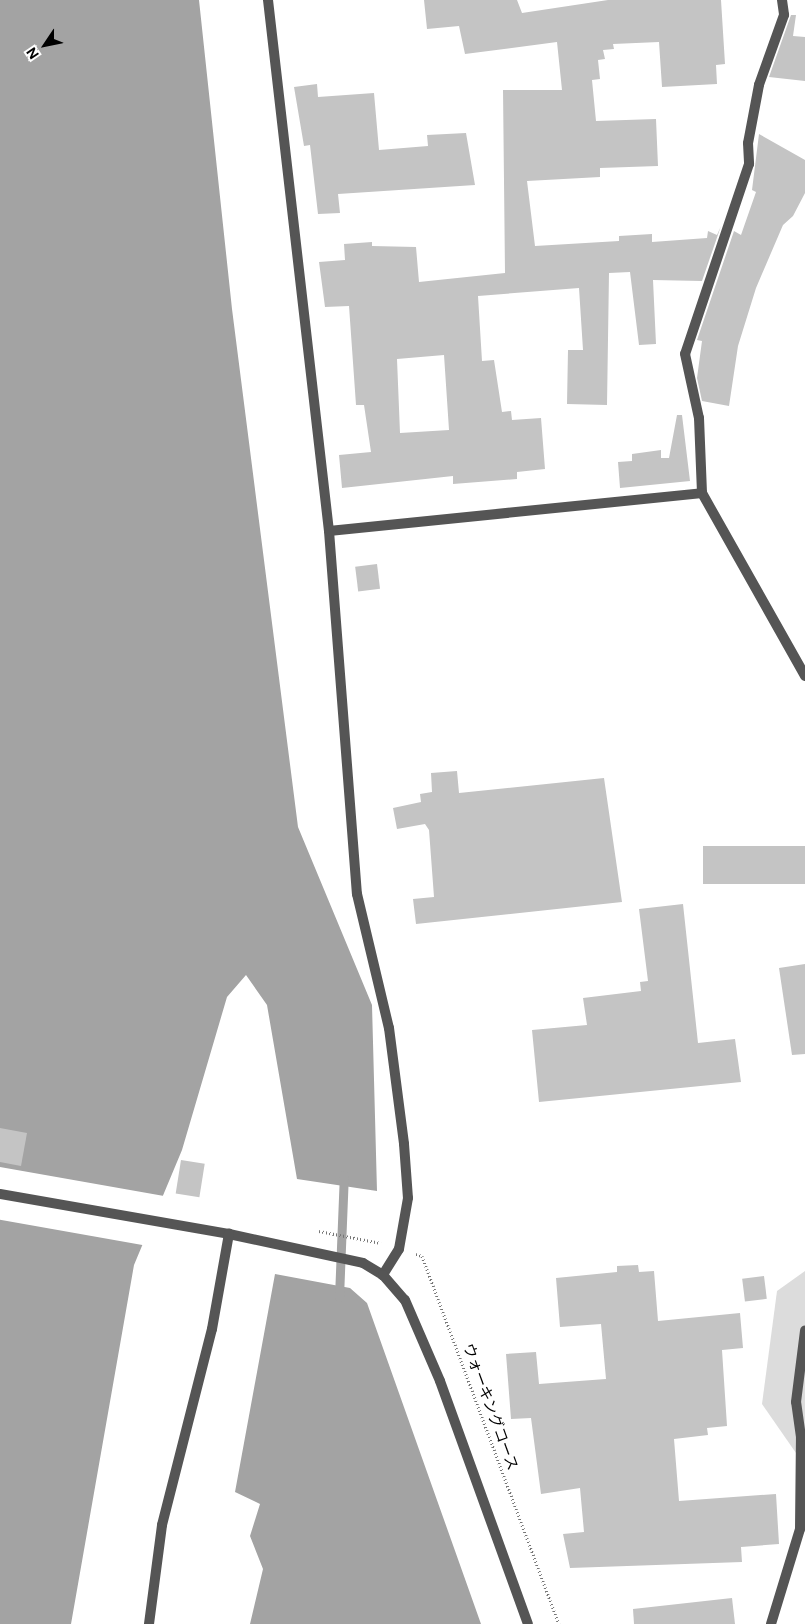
<!DOCTYPE html>
<html>
<head>
<meta charset="utf-8">
<style>
	body { margin:0 }
	#map { position:relative; width:805px; height:1624px; overflow:hidden; background:#fff; font-family:"DM Sans","Noto Sans JP",sans-serif }
	div>[style] { position:absolute }
	.green>* { inset:0; background:#dcdcdc }
	.water>* { inset:0; background:#a3a3a3 }
	.pier>* { inset:0; background:#fff; transform-origin:0 0 }
	.stream>* { height:9px; margin:-4.5px; padding:0 4.5px; transform-origin:4.5px; border-radius:4.5px; background:#a3a3a3 }
	.building>* { inset:0; background:#c4c4c4; transform-origin:0 0 }
	.path>* { height:3px; margin-top:-1.5px; transform-origin:0; background:repeating-linear-gradient(90deg,#777 0 1px,transparent 0 3.5px) }
	.minor>* { height:10px; margin:-5px; padding:0 5px; transform-origin:5px; border-radius:5px; background:#555 }
	.tertiary>* { height:10px; margin:-5px; padding:0 5px; transform-origin:5px; border-radius:5px; background:#555 }
	span { translate:-50% -50%; white-space:nowrap; text-align:center; line-height:1.15; -webkit-text-stroke:4.5px #fff; paint-order:stroke }
	.street-label { font-size:15px; color:#000 }
	.north { position:absolute; left:20px; top:20px; width:50px; height:50px; -webkit-text-stroke:4px #fff; paint-order:stroke; rotate:236deg; font-size:14px; font-weight:700; line-height:20px; text-align:center; color:#000 }
	.north::after { content:''; display:block; margin:auto; width:18px; height:22px; background:#000; clip-path:polygon(50% 0,100% 100%,50% 72%,0 100%) }
</style>
</head>
<body>
<div id="map">
	<div class="green">
		<div style="clip-path:polygon(805px 1271px,805px 1466px,762px 1404px,777px 1291px)"></div>
	</div>
	<div class="water">
		<div style="clip-path:polygon(0 0,199px 0,232px 309px,298px 827px,372px 1005px,377px 1191px,297px 1179px,267px 1005px,246px 975px,227px 997px,182px 1150px,134px 1265px,71px 1624px,0 1624px)"></div>
		<div style="clip-path:polygon(275px 1274px,350px 1288px,367px 1303px,481px 1624px,250px 1624px,263px 1569px,250px 1536px,260px 1504px,235px 1492px)"></div>
	</div>
	<div class="pier">
		<div style="left:0;top:1167px;width:168px;height:52px;rotate:10deg"></div>
	</div>
	<div class="stream">
		<div style="left:339px;top:1297px;width:122px;rotate:-87.7deg"></div>
	</div>
	<div class="building">
		<div style="clip-path:polygon(evenodd,424px 0,517px 0,522px 13px,608px 0,721px 0,725px 64px,716px 65px,717px 84px,662px 87px,659px 42px,613px 44px,614px 49px,603px 50px,605px 59px,598px 60px,600px 79px,592px 80px,596px 121px,656px 119px,658px 166px,600px 168px,600px 177px,527px 181px,535px 246px,619px 241px,619px 236px,652px 234px,652px 242px,707px 238px,708px 231px,717px 235px,721px 226px,702px 281px,653px 280px,656px 344px,639px 345px,630px 272px,609px 273px,607px 405px,567px 404px,568px 350px,583px 350px,579px 288px,478px 296px,482px 361px,494px 360px,502px 412px,511px 411px,512px 420px,541px 418px,545px 469px,517px 472px,517px 479px,453px 484px,453px 476px,342px 488px,339px 455px,371px 452px,364px 405px,356px 405px,349px 306px,325px 307px,319px 262px,345px 260px,344px 244px,372px 242px,372px 246px,416px 247px,419px 282px,505px 273px,503px 90px,562px 90px,557px 42px,465px 54px,459px 26px,427px 29px,424px 0,444px 355px,449px 430px,400px 433px,397px 359px,444px 355px)"></div>
		<div style="clip-path:polygon(791px 15px,796px 15px,793px 36px,805px 37px,805px 81px,769px 77px)"></div>
		<div style="clip-path:polygon(317px 84px,318px 97px,374px 93px,379px 150px,428px 146px,427px 135px,466px 133px,475px 185px,338px 194px,340px 213px,318px 214px,310px 145px,304px 146px,294px 87px)"></div>
		<div style="clip-path:polygon(759px 134px,805px 160px,805px 193px,793px 216px,783px 225px,756px 288px,738px 346px,729px 406px,702px 401px,697px 378px,702px 341px,697px 340px,734px 231px,741px 235px,756px 192px,752px 190px)"></div>
		<div style="clip-path:polygon(677px 415px,682px 415px,690px 481px,620px 488px,618px 462px,632px 461px,632px 454px,661px 450px,661px 458px,669px 458px)"></div>
		<div style="left:377px;top:564px;width:25px;height:22px;rotate:83deg"></div>
		<div style="clip-path:polygon(457px 771px,459px 793px,604px 778px,622px 902px,416px 924px,413px 899px,434px 897px,429px 830px,425px 824px,397px 829px,393px 808px,421px 802px,420px 794px,432px 792px,431px 773px)"></div>
		<div style="left:805px;top:846px;width:38px;height:102px;rotate:90deg"></div>
		<div style="clip-path:polygon(683px 904px,698px 1043px,735px 1039px,741px 1082px,539px 1102px,532px 1030px,587px 1025px,583px 998px,641px 991px,640px 982px,648px 981px,639px 909px)"></div>
		<div style="clip-path:polygon(805px 964px,805px 1054px,792px 1055px,779px 968px)"></div>
		<div style="clip-path:polygon(0 1128px,27px 1133px,21px 1166px,0 1162px)"></div>
		<div style="left:181px;top:1160px;width:24px;height:34px;rotate:9deg"></div>
		<div style="clip-path:polygon(638px 1265px,639px 1272px,654px 1271px,658px 1321px,740px 1313px,743px 1348px,722px 1350px,727px 1426px,707px 1428px,708px 1435px,674px 1439px,679px 1501px,776px 1494px,779px 1544px,741px 1547px,742px 1562px,570px 1568px,563px 1534px,584px 1532px,580px 1488px,541px 1494px,531px 1418px,511px 1419px,506px 1354px,536px 1352px,539px 1384px,606px 1379px,601px 1324px,560px 1327px,556px 1278px,617px 1272px,617px 1266px)"></div>
		<div style="left:764px;top:1276px;width:23px;height:22px;rotate:83deg"></div>
		<div style="clip-path:polygon(732px 1598px,735px 1624px,634px 1624px,633px 1609px)"></div>
	</div>
	<div class="path">
		<div style="left:319px;top:1231px;width:63px;rotate:11deg"></div>
		<div style="left:416px;top:1254px;width:6px;rotate:18deg"></div>
		<div style="left:422px;top:1256px;width:393px;rotate:69.6deg"></div>
	</div>
	<div class="minor">
		<div style="left:268px;top:0;width:534px;rotate:83.45deg"></div>
		<div style="left:329px;top:531px;width:364px;rotate:85.6deg"></div>
		<div style="left:357px;top:894px;width:138px;rotate:76.6deg"></div>
		<div style="left:389px;top:1028px;width:117px;rotate:82.6deg"></div>
		<div style="left:404px;top:1144px;width:54px;rotate:85.8deg"></div>
		<div style="left:408px;top:1198px;width:52px;rotate:100deg"></div>
		<div style="left:399px;top:1249px;width:31px;rotate:122deg"></div>
		<div style="left:782px;top:0;width:15px;rotate:82deg"></div>
		<div style="left:784px;top:15px;width:74px;rotate:109.7deg"></div>
		<div style="left:759px;top:85px;width:59px;rotate:100.7deg"></div>
		<div style="left:748px;top:143px;width:21px;rotate:87deg"></div>
		<div style="left:749px;top:164px;width:200px;rotate:108.6deg"></div>
		<div style="left:685px;top:354px;width:66px;rotate:77.7deg"></div>
		<div style="left:699px;top:418px;width:75px;rotate:87.7deg"></div>
		<div style="left:702px;top:493px;width:210px;rotate:60.6deg"></div>
		<div style="left:329px;top:531px;width:375px;rotate:-5.8deg"></div>
		<div style="left:771px;top:1624px;width:99px;rotate:-73deg"></div>
		<div style="left:800px;top:1529px;width:92px;rotate:-89.4deg"></div>
		<div style="left:801px;top:1437px;width:35px;rotate:-98deg"></div>
		<div style="left:796px;top:1402px;width:72px;rotate:-82.8deg"></div>
	</div>
	<div class="tertiary">
		<div style="left:0;top:1194px;width:232px;rotate:9.9deg"></div>
		<div style="left:229px;top:1234px;width:137px;rotate:12.2deg"></div>
		<div style="left:363px;top:1263px;width:23px;rotate:31deg"></div>
		<div style="left:383px;top:1275px;width:33px;rotate:49deg"></div>
		<div style="left:405px;top:1300px;width:88px;rotate:66.6deg"></div>
		<div style="left:440px;top:1381px;width:258px;rotate:70.1deg"></div>
		<div style="left:149px;top:1624px;width:100px;rotate:-82.5deg"></div>
		<div style="left:162px;top:1525px;width:202px;rotate:-75.7deg"></div>
		<div style="left:212px;top:1329px;width:97px;rotate:-79.9deg"></div>
	</div>
	<div class="street-label">
		<span style="left:490px;top:1407px;rotate:70deg">ウォーキングコース</span>
	</div>
	<div class="north">N</div>
</div>
</body>
</html>
